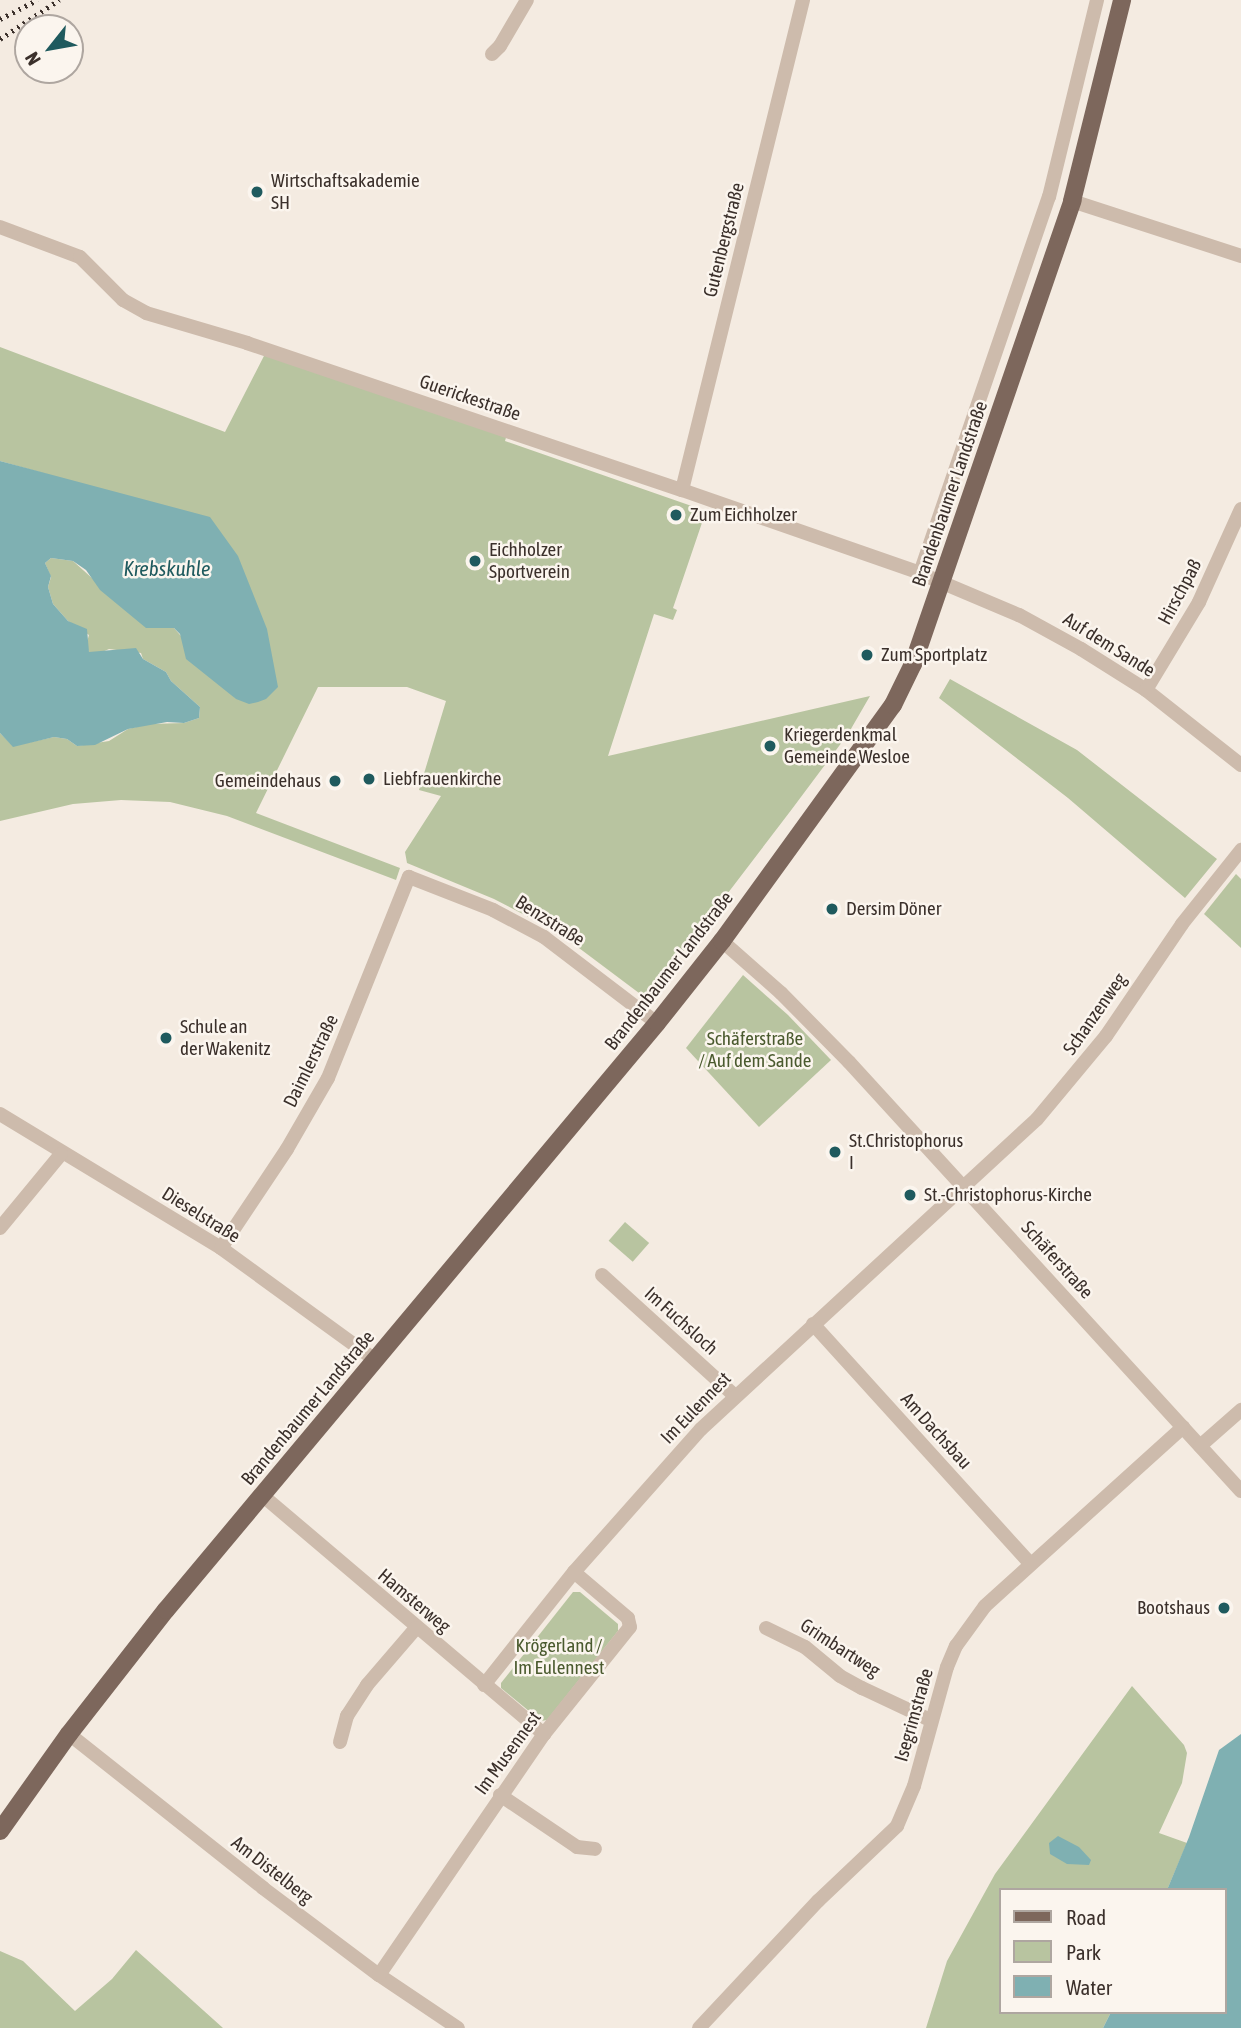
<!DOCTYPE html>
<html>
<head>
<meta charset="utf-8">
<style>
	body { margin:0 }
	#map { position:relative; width:1241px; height:2028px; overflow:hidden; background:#f4ebe1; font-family:"Asap Condensed",sans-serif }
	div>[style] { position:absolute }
	.green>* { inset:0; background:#b8c4a0; transform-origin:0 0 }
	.water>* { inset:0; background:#7fb0b2 }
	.minor>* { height:14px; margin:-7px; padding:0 7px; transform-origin:7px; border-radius:7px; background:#cdbbac }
	.major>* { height:18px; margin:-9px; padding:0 9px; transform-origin:9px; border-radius:9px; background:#7d675c }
	.rail>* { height:4.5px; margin-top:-2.25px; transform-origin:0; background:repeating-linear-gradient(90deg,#3b302b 0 2px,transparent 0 7px) }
	.dots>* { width:19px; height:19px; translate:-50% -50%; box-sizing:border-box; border:4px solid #fbf5ee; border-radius:50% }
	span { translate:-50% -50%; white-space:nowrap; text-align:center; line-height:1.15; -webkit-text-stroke:5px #fbf5ee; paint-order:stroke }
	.poi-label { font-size:19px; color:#3b302b }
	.left { translate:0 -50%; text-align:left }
	.right { translate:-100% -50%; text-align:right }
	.street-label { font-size:19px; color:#3b302b }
	.park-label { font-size:19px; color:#4a5a2e }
	.water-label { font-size:21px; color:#1f5a5e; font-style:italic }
	.legend { position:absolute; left:999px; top:1888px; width:228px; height:126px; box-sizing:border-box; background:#fbf5ee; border:2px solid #aea6a0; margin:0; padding:9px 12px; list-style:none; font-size:21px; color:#3b302b }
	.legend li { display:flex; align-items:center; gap:14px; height:35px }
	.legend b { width:35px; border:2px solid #aea6a0 }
	.north { position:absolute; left:14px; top:14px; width:70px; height:70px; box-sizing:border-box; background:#fbf5ee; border:2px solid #aea6a0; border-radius:50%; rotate:239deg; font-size:19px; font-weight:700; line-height:28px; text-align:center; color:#3b302b }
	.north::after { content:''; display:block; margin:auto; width:24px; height:32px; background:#1f5a5e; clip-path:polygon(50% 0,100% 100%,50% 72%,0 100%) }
</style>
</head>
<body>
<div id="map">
	<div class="green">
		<div style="clip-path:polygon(0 347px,225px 432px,267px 350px,508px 431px,505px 441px,706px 511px,673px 608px,677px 610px,673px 620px,654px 614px,608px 756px,870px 696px,848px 734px,792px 809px,647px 999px,559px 933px,494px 899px,407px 863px,405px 852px,441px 796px,419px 790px,446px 701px,407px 687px,318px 687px,256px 813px,400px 868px,396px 880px,227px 816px,170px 802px,121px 800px,73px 804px,0 821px,0 733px,13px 746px,54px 737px,67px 739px,77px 746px,109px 741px,128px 729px,149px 724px,184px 723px,199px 718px,200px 707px,171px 681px,166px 672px,143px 659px,141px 653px,109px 649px,100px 653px,89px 652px,86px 645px,89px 635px,68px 621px,53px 604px,48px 587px,51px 577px,45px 563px,51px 558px,73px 561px,93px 579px,174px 628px,236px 699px,99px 489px,0 461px)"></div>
		<div style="clip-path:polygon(950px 679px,1077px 750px,1217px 859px,1185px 898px,1068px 798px,939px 698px)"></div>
		<div style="clip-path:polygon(1236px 874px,1241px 879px,1241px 948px,1204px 914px)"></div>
		<div style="clip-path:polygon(743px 975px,788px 1015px,831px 1060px,759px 1127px,686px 1048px)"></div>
		<div style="left:625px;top:1222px;width:32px;height:25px;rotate:41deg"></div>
		<div style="clip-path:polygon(573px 1592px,580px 1592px,618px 1624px,618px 1631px,547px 1720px,541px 1721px,501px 1688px,501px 1683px)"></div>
		<div style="clip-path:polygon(1132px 1686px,1184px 1745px,1187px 1753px,1182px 1783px,1159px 1833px,1187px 1843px,1167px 1890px,1001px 1890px,1001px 2012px,1111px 2012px,1103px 2028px,926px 2028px,947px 1961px,995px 1874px)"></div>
		<div style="clip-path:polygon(136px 1950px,223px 2028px,0 2028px,0 1951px,23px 1961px,75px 2011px,112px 1979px)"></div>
	</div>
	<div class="water">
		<div style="clip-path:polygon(0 461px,210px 517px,238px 556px,267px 629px,278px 687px,266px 699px,258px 702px,249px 704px,236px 699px,186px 659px,180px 634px,174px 628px,146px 628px,100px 590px,86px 570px,73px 561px,51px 558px,45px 563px,51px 576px,48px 587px,53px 604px,68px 621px,87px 629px,89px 652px,136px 648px,143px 659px,166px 672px,171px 681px,200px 707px,199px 718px,184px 723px,167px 722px,128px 729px,95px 745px,77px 746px,67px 739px,54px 737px,13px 747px,0 733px)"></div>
		<div style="clip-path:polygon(1241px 1734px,1241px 2028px,1103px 2028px,1111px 2012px,1225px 2012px,1225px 1890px,1167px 1890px,1189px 1837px,1219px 1750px)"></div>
		<div style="clip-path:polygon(1058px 1836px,1079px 1847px,1091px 1860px,1089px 1865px,1067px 1864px,1050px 1854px,1049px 1843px)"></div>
	</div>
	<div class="minor">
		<div style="left:492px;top:54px;width:11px;rotate:-45deg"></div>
		<div style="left:500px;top:46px;width:53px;rotate:-59.6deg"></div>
		<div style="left:1072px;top:201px;width:178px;rotate:18deg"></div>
		<div style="left:0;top:227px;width:85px;rotate:20.6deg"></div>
		<div style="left:80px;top:257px;width:61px;rotate:45deg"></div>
		<div style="left:123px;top:300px;width:26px;rotate:29deg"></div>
		<div style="left:146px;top:313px;width:105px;rotate:16.5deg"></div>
		<div style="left:247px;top:343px;width:459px;rotate:18.7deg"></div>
		<div style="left:682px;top:490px;width:249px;rotate:19.2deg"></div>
		<div style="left:917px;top:572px;width:111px;rotate:22.9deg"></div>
		<div style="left:1019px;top:615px;width:71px;rotate:28.7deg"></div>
		<div style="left:1081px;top:649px;width:77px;rotate:32.2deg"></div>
		<div style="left:1146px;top:690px;width:121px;rotate:38.3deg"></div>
		<div style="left:682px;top:490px;width:505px;rotate:-76.13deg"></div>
		<div style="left:920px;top:573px;width:398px;rotate:-71.1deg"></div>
		<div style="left:1049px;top:197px;width:203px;rotate:-76.3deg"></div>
		<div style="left:1146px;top:690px;width:103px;rotate:-58.9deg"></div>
		<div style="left:1199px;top:602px;width:102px;rotate:-65.7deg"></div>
		<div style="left:722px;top:941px;width:79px;rotate:41.4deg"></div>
		<div style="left:781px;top:993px;width:97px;rotate:45.4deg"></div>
		<div style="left:849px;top:1062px;width:581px;rotate:47.58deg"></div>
		<div style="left:0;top:1114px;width:258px;rotate:31.2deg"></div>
		<div style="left:221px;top:1248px;width:190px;rotate:36deg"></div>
		<div style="left:0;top:1228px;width:96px;rotate:-50.5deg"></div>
		<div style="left:221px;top:1248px;width:119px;rotate:-56.3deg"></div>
		<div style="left:287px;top:1149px;width:82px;rotate:-60deg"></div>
		<div style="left:328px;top:1078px;width:217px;rotate:-68.1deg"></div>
		<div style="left:409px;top:877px;width:90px;rotate:21.4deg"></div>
		<div style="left:493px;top:910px;width:58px;rotate:27.9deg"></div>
		<div style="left:544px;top:937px;width:142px;rotate:37.3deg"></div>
		<div style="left:602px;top:1275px;width:178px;rotate:42.3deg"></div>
		<div style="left:813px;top:1324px;width:323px;rotate:47.8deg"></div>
		<div style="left:1200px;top:1446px;width:55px;rotate:-41.3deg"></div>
		<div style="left:262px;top:1495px;width:370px;rotate:40.3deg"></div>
		<div style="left:766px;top:1628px;width:43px;rotate:26deg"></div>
		<div style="left:805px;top:1647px;width:45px;rotate:39.6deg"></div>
		<div style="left:840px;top:1676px;width:25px;rotate:29deg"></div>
		<div style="left:862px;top:1688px;width:75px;rotate:25.2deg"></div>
		<div style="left:484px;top:1685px;width:144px;rotate:-51.5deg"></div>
		<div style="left:574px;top:1572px;width:191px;rotate:-48.4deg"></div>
		<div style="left:701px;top:1429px;width:457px;rotate:-42.7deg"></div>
		<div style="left:1037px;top:1119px;width:108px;rotate:-50.3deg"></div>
		<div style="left:1106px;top:1036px;width:135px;rotate:-55.8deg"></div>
		<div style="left:1182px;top:924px;width:95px;rotate:-51.4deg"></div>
		<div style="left:69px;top:1734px;width:248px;rotate:38.4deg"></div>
		<div style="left:263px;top:1888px;width:145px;rotate:36.9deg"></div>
		<div style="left:379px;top:1975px;width:95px;rotate:33.9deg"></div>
		<div style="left:340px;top:1742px;width:27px;rotate:-75deg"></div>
		<div style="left:347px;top:1716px;width:37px;rotate:-57deg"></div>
		<div style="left:367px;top:1685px;width:75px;rotate:-49.3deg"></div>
		<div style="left:500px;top:1795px;width:93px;rotate:34deg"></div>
		<div style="left:577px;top:1847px;width:18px;rotate:6deg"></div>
		<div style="left:379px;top:1975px;width:292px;rotate:-55.6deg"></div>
		<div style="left:544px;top:1734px;width:137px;rotate:-51.2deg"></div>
		<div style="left:630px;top:1627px;width:9px;rotate:-103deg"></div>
		<div style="left:628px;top:1618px;width:71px;rotate:-139.6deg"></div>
		<div style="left:699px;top:2028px;width:174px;rotate:-46.9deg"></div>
		<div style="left:818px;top:1901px;width:109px;rotate:-43.5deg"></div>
		<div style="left:897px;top:1826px;width:43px;rotate:-67deg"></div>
		<div style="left:914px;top:1786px;width:123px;rotate:-74.5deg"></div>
		<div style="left:947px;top:1667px;width:23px;rotate:-67deg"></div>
		<div style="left:956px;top:1646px;width:49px;rotate:-54.1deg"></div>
		<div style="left:985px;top:1606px;width:267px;rotate:-42.1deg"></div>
	</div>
	<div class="major">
		<div style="left:0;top:1831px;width:119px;rotate:-54.6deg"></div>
		<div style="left:69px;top:1734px;width:157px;rotate:-52deg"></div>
		<div style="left:166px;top:1610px;width:765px;rotate:-50.09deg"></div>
		<div style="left:657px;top:1023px;width:105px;rotate:-51.6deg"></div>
		<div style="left:722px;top:941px;width:291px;rotate:-54.1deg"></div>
		<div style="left:893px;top:705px;width:46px;rotate:-64deg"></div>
		<div style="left:913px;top:664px;width:490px;rotate:-71deg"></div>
		<div style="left:1072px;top:201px;width:207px;rotate:-76deg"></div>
	</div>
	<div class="rail">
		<div style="left:0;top:19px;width:42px;rotate:-27.2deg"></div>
		<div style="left:0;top:39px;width:71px;rotate:-33.5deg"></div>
	</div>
	<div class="dots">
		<div style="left:257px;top:192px;background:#1f5a5e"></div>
		<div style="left:676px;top:515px;background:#1f5a5e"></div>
		<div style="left:475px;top:561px;background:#1f5a5e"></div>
		<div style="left:867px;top:655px;background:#1f5a5e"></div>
		<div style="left:770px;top:746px;background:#1f5a5e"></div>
		<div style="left:369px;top:779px;background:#1f5a5e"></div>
		<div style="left:335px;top:781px;background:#1f5a5e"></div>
		<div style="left:832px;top:909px;background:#1f5a5e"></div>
		<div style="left:166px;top:1038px;background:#1f5a5e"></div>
		<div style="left:835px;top:1152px;background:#1f5a5e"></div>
		<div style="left:910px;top:1195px;background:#1f5a5e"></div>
		<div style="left:1224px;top:1608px;background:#1f5a5e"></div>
	</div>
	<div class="poi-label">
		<span class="left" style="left:271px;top:192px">Wirtschaftsakademie<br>SH</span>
		<span class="left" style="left:690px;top:515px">Zum Eichholzer</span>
		<span class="left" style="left:489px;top:561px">Eichholzer<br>Sportverein</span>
		<span class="left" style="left:881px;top:655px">Zum Sportplatz</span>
		<span class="left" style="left:784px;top:746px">Kriegerdenkmal<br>Gemeinde Wesloe</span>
		<span class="left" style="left:383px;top:779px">Liebfrauenkirche</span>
		<span class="right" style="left:321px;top:781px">Gemeindehaus</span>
		<span class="left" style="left:846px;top:909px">Dersim Döner</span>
		<span class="left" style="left:180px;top:1038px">Schule an<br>der Wakenitz</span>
		<span class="left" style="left:849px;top:1152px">St.Christophorus<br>I</span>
		<span class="left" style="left:924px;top:1195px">St.-Christophorus-Kirche</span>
		<span class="right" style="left:1210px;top:1608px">Bootshaus</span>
	</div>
	<div class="street-label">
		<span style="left:724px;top:240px;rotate:-76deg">Gutenbergstraße</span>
		<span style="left:470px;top:398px;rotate:19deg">Guerickestraße</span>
		<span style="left:950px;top:494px;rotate:-71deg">Brandenbaumer Landstraße</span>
		<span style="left:1180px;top:592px;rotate:-62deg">Hirschpaß</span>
		<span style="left:1109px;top:645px;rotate:32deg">Auf dem Sande</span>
		<span style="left:550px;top:921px;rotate:32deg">Benzstraße</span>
		<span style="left:669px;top:971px;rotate:-52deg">Brandenbaumer Landstraße</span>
		<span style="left:1095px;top:1014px;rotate:-55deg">Schanzenweg</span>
		<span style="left:311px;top:1061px;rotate:-64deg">Daimlerstraße</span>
		<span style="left:201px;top:1215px;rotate:32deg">Dieselstraße</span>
		<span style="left:1057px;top:1260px;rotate:48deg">Schäferstraße</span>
		<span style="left:681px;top:1321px;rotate:42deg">Im Fuchsloch</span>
		<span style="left:308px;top:1408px;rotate:-50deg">Brandenbaumer Landstraße</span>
		<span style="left:696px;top:1408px;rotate:-46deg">Im Eulennest</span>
		<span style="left:936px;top:1431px;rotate:48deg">Am Dachsbau</span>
		<span style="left:414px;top:1601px;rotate:40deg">Hamsterweg</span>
		<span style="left:840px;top:1648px;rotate:33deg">Grimbartweg</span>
		<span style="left:914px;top:1715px;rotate:-74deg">Isegrimstraße</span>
		<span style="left:508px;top:1753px;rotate:-54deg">Im Musennest</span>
		<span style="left:272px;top:1870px;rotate:38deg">Am Distelberg</span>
	</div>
	<div class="park-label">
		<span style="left:755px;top:1050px">Schäferstraße<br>/ Auf dem Sande</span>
		<span style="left:559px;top:1657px">Krögerland /<br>Im Eulennest</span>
	</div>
	<div class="water-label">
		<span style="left:167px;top:568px">Krebskuhle</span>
	</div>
	<ul class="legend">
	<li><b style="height:9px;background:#7d675c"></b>Road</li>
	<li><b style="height:19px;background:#b8c4a0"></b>Park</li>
	<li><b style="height:19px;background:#7fb0b2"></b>Water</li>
	</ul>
	<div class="north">N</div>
</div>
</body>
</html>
